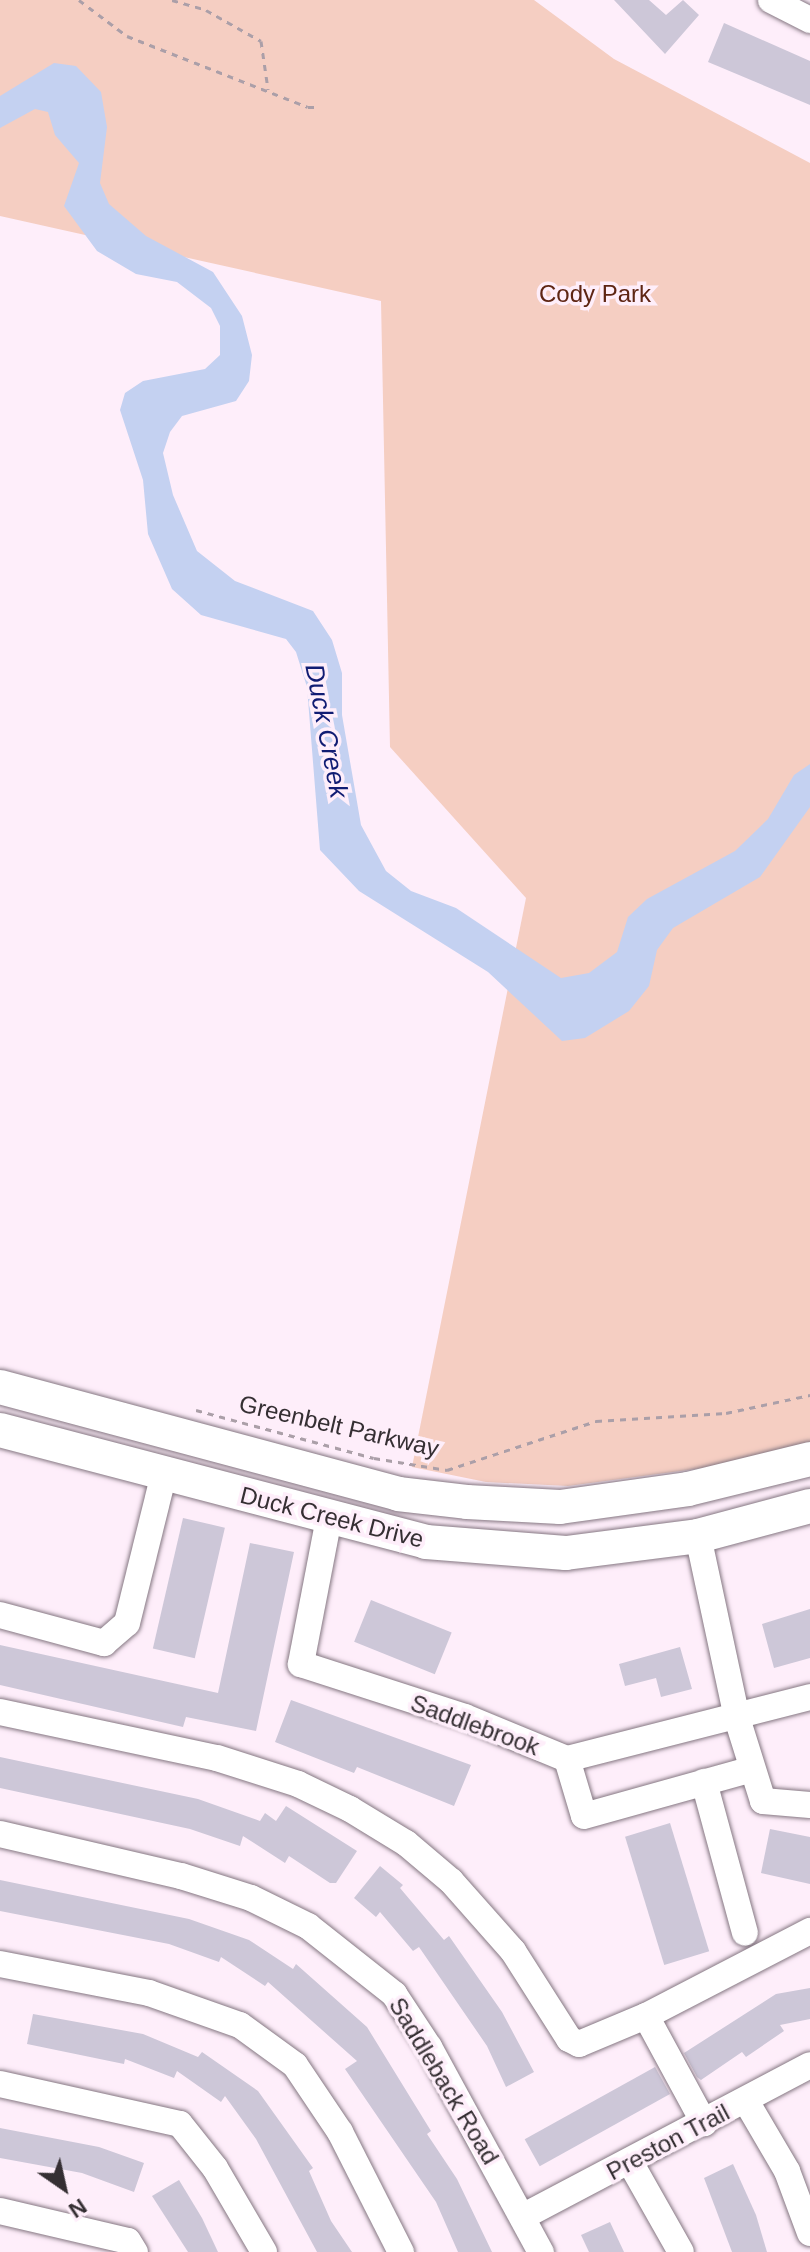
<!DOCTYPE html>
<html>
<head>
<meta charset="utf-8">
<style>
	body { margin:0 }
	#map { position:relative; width:810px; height:2252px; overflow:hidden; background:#feeefa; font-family:Arial,sans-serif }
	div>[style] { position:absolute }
	.green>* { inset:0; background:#f5cec2 }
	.water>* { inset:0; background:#c4d1f1 }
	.building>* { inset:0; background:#cdc7d8; transform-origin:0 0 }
	.path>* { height:3px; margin-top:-1.5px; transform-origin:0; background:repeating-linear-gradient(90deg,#ab9fa8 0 6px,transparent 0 12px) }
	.roads { filter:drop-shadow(0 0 2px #857782) drop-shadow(0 0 2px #857782) }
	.minor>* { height:26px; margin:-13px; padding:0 13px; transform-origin:13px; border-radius:13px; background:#fff }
	.major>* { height:34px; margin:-17px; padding:0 17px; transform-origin:17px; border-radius:17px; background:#fff }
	span { translate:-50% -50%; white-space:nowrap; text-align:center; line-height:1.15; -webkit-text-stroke:7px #feeefa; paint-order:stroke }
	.park-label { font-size:24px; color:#5e2513 }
	.street-label { font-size:24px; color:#352f33 }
	.water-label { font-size:26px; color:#101c73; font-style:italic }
	.north { position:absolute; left:24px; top:2148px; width:80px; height:80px; -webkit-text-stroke:6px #feeefa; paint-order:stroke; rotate:146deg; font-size:22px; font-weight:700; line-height:32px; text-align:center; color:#352f33 }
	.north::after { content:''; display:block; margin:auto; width:28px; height:36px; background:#352f33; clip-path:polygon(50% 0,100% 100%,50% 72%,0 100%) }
</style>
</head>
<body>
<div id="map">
	<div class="green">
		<div style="clip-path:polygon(0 0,534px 0,614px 59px,810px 163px,810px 1443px,703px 1468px,568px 1486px,486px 1482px,412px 1467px,526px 898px,390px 747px,381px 301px,0 216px)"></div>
	</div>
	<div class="water">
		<div style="clip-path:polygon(54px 63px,76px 66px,101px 92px,107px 127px,100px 183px,109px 204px,146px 236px,213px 272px,242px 316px,252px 355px,249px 381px,236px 401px,182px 416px,170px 432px,163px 453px,173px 495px,197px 551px,235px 581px,313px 611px,332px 640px,342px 673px,342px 715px,361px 825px,386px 871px,411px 891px,456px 908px,561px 978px,589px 973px,617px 952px,628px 917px,647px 899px,735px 851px,768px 819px,794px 775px,810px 764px,810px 807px,760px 877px,673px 928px,657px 950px,649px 986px,629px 1011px,585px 1038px,562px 1041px,488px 972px,359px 891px,320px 850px,307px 687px,296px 652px,286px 639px,201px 615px,172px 589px,148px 534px,143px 480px,120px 410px,125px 393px,143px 381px,205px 369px,220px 355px,220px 326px,211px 308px,177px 282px,136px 274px,97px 251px,64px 206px,79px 163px,55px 135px,48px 112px,35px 109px,0 128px,0 96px)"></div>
	</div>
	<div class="building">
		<div style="clip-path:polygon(614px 0,649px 0,666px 15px,683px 0,699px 15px,665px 54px)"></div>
		<div style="clip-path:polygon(724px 23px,810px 61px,810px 105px,708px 62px)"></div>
		<div style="left:183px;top:1518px;width:43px;height:134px;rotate:13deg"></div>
		<div style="clip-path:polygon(250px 1543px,294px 1552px,256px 1731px,186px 1717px,183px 1727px,0 1685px,0 1645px,218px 1693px)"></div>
		<div style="left:371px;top:1600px;width:87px;height:45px;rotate:22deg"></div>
		<div style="clip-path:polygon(810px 1609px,810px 1658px,774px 1668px,762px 1624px)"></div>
		<div style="clip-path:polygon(680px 1647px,692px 1689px,661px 1697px,656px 1678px,625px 1686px,619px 1664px)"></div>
		<div style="clip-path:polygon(291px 1700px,471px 1765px,454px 1806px,357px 1767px,354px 1773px,275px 1742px)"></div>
		<div style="clip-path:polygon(0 1757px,198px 1799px,260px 1821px,265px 1813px,276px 1821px,286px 1806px,357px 1851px,336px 1883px,330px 1883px,289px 1856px,285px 1863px,243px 1836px,240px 1846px,190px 1829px,0 1788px)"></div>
		<div style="left:670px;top:1823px;width:134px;height:47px;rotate:73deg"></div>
		<div style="clip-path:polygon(770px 1829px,810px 1837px,810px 1884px,761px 1873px)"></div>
		<div style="clip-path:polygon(380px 1866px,403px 1885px,400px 1888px,444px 1940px,449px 1936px,502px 2012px,534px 2072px,506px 2087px,487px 2046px,419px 1947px,413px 1951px,380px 1912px,376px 1917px,354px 1898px)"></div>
		<div style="clip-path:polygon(0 1880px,189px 1919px,249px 1940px,293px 1969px,296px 1964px,367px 2027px,431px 2131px,427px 2134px,457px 2179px,492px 2252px,458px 2252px,436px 2202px,345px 2069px,357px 2061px,268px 1982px,265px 1986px,221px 1957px,219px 1962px,169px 1944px,0 1911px)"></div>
		<div style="clip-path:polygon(810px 1988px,810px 2019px,780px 2025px,784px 2031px,746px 2057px,742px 2052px,701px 2080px,697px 2077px,684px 2053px,776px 1994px)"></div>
		<div style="clip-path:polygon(33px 2014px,143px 2034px,198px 2057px,202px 2052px,258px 2091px,313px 2168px,309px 2171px,331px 2221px,352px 2252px,317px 2252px,256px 2139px,225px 2096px,221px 2102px,177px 2071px,174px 2078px,125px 2059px,124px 2064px,27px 2044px)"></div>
		<div style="left:655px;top:2067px;width:31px;height:149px;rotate:61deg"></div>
		<div style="clip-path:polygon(0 2128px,99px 2147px,144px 2163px,134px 2192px,82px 2173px,0 2158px)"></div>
		<div style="clip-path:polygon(733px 2164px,756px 2215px,767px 2252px,732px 2252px,704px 2178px)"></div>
		<div style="clip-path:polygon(179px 2180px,202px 2218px,218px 2252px,188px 2252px,152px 2196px)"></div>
		<div style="clip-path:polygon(610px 2222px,624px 2252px,589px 2252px,581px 2235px)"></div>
	</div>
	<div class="path">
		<div style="left:79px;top:0;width:60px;rotate:36.9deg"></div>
		<div style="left:127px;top:36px;width:194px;rotate:21.4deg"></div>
		<div style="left:308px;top:107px;width:12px"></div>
		<div style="left:172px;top:0;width:35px;rotate:16deg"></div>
		<div style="left:206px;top:10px;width:63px;rotate:29.4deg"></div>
		<div style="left:261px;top:41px;width:49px;rotate:81.7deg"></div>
		<div style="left:196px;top:1410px;width:184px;rotate:15.1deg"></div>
		<div style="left:374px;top:1458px;width:74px;rotate:9.3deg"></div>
		<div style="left:447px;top:1470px;width:157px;rotate:-18.2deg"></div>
		<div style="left:596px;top:1421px;width:130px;rotate:-3.5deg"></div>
		<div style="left:726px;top:1413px;width:86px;rotate:-12.1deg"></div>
	</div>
	<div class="roads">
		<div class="minor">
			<div style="left:771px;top:0;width:44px;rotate:27.1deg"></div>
			<div style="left:329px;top:1518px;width:149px;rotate:100.9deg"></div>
			<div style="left:301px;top:1664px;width:172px;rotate:17.9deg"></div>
			<div style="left:465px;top:1717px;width:110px;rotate:22.4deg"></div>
			<div style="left:567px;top:1759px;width:59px;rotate:73.4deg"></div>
			<div style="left:584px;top:1816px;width:174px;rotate:-15.6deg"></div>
			<div style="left:698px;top:1536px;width:186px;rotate:77.9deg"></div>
			<div style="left:737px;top:1718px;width:87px;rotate:72.6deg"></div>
			<div style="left:763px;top:1801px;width:47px;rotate:4.9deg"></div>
			<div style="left:0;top:1615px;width:108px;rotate:15.1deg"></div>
			<div style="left:104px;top:1643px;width:30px;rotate:-41deg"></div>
			<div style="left:127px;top:1623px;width:154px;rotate:-76.1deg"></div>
			<div style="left:0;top:1712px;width:222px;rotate:12deg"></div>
			<div style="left:217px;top:1758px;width:85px;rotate:17.8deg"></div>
			<div style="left:298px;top:1784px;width:58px;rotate:25.7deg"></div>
			<div style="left:350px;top:1809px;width:66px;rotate:31.3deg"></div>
			<div style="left:406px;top:1843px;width:59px;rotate:40.2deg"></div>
			<div style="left:451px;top:1881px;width:94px;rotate:48.5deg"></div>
			<div style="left:513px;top:1951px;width:104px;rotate:57.5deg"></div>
			<div style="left:569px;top:2039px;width:11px;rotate:27deg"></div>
			<div style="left:579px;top:2044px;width:73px;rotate:-22.7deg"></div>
			<div style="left:646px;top:2016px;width:185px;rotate:-27.4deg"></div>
			<div style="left:567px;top:1759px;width:251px;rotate:-14.3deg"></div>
			<div style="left:704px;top:1782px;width:156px;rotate:74.8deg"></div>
			<div style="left:0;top:1834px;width:186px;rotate:13.1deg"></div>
			<div style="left:181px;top:1876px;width:73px;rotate:17.4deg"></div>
			<div style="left:251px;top:1898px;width:64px;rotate:26.2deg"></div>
			<div style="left:308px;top:1926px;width:110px;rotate:38.3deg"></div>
			<div style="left:394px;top:1994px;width:64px;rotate:56.6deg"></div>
			<div style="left:429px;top:2047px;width:234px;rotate:61.4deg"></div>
			<div style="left:0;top:1964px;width:152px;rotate:11deg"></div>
			<div style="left:149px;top:1993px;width:96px;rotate:19.4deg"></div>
			<div style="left:240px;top:2025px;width:68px;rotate:36deg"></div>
			<div style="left:295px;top:2065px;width:81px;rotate:56.1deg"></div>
			<div style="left:340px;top:2132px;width:135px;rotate:63.1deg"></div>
			<div style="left:646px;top:2016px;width:122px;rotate:61.5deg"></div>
			<div style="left:0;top:2084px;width:184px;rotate:12.5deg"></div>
			<div style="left:180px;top:2124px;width:56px;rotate:51.5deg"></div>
			<div style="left:215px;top:2168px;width:97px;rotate:59.7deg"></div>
			<div style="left:746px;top:2101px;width:81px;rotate:59.6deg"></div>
			<div style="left:787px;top:2171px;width:66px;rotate:69.6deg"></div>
			<div style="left:630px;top:2162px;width:103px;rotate:60.5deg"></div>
			<div style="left:0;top:2211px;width:131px;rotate:13.2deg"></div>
			<div style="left:128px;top:2241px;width:13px;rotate:58deg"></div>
			<div style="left:524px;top:2216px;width:323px;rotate:-27.8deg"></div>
		</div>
		<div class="major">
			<div style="left:0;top:1387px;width:412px;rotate:15deg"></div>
			<div style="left:398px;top:1494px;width:69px;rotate:6.6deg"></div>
			<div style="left:467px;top:1502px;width:93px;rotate:3.1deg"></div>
			<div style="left:560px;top:1507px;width:129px;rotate:-8deg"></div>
			<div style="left:688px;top:1489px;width:126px;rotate:-13.8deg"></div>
			<div style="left:0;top:1430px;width:440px;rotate:14.7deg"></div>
			<div style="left:426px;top:1542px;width:140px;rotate:4.5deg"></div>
			<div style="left:566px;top:1553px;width:133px;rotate:-7.3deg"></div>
			<div style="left:698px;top:1536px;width:116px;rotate:-15deg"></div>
		</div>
	</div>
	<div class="park-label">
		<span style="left:595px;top:294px">Cody Park</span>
	</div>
	<div class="street-label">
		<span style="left:339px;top:1426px;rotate:13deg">Greenbelt Parkway</span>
		<span style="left:332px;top:1517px;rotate:14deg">Duck Creek Drive</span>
		<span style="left:475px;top:1725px;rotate:20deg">Saddlebrook</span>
		<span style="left:444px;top:2081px;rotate:59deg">Saddleback Road</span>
		<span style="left:668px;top:2142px;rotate:-28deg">Preston Trail</span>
	</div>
	<div class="water-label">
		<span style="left:326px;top:731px;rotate:79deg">Duck Creek</span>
	</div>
	<div class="north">N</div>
</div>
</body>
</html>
